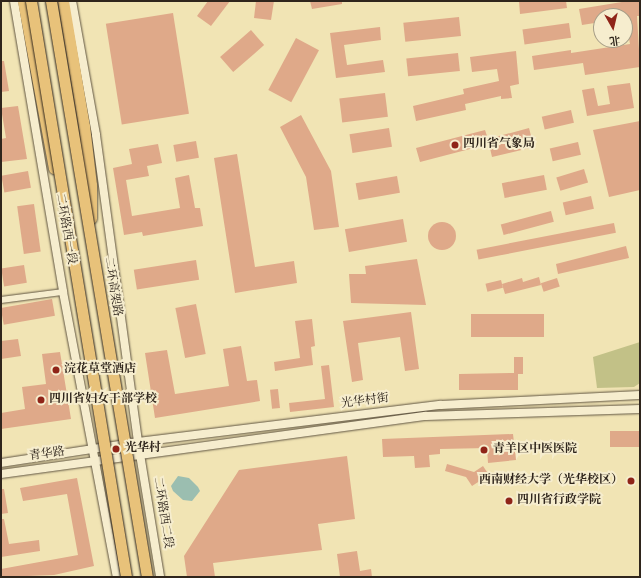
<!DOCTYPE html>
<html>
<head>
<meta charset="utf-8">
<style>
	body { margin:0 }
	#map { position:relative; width:641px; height:578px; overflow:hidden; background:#f1e4b4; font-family:Vollkorn,"Noto Serif SC",serif }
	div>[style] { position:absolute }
	.green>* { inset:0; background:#c2c187 }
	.water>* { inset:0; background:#9bbeb0 }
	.building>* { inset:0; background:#dfa989; transform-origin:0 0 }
	.round { border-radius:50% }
	.roads { filter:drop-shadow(0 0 1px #605542) drop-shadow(0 0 1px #605542) }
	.street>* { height:6px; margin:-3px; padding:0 3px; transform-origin:3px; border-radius:3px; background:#f6edce }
	.secondary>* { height:8px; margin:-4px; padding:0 4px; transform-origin:4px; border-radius:4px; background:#f6edce }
	.highway>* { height:11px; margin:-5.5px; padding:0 5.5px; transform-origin:5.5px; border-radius:5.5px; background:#e8c27a }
	.bridges { filter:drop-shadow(0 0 1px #2f251c) drop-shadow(0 0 1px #2f251c) }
	.highway-bridge>* { height:11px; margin:-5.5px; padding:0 5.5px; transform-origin:5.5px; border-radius:5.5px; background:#e8c27a }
	.dots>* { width:11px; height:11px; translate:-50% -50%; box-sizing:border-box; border:2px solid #f6edce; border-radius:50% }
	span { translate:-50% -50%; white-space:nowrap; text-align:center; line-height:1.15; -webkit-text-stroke:4px #f6edce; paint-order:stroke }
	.poi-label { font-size:12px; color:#2f251c; font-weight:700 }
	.left { translate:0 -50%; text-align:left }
	.right { translate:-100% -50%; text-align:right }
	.street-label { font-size:12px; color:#2f251c }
	.frame { position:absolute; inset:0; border:2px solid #2f251c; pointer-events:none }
	.north { position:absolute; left:593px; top:8px; width:40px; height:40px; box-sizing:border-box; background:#f6edce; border:1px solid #a69d87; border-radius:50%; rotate:172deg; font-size:11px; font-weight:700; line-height:16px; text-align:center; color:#2f251c }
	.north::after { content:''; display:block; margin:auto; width:14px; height:18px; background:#8f2418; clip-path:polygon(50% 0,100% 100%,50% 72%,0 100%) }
</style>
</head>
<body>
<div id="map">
	<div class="green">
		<div style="clip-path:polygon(640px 342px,640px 383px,634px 387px,597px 388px,593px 357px)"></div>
	</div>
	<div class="water">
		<div style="clip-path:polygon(178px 476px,189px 478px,198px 487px,200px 491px,192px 501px,183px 500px,173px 491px,171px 486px)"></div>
	</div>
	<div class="building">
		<div style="clip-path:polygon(208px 1px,230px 1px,211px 26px,197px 16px)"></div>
		<div style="clip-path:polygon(256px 1px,274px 1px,271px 20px,254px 18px)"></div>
		<div style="clip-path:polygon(310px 1px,342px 1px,342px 4px,312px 9px)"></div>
		<div style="clip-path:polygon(519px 1px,566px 1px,567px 8px,520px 14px)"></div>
		<div style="clip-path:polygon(628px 1px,640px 1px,640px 16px,637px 16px,640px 67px,585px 75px,583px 63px,534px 70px,532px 56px,571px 50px,571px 53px,630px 44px,625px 16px,601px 16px,601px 22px,582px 25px,579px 9px)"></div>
		<div style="left:173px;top:13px;width:102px;height:68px;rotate:81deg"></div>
		<div style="left:459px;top:17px;width:19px;height:56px;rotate:84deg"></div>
		<div style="left:569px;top:23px;width:15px;height:47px;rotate:82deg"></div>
		<div style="clip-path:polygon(380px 27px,381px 40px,344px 45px,347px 65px,383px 60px,385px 72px,336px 78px,330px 33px)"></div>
		<div style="left:251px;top:30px;width:20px;height:41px;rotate:49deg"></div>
		<div style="left:296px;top:38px;width:26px;height:59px;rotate:28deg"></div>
		<div style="clip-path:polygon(516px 51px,519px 84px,510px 86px,512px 98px,501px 99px,501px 96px,465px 104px,466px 110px,416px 121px,413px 106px,464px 94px,463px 89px,499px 81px,497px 69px,472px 72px,470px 57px)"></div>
		<div style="left:458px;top:53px;width:18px;height:52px;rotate:84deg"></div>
		<div style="clip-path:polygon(1px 61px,4px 61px,9px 91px,1px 92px)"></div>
		<div style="clip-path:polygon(630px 83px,634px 108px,587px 116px,582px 90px,594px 88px,598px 106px,610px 104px,607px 86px)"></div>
		<div style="left:385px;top:93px;width:24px;height:46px;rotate:83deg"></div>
		<div style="clip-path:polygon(18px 106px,27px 159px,1px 162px,1px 139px,6px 138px,1px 108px)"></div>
		<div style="left:571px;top:110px;width:13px;height:30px;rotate:77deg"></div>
		<div style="clip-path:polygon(301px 115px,331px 171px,339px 227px,314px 230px,306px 177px,280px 127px)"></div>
		<div style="clip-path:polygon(640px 121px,640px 190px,609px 197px,593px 130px)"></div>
		<div style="left:389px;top:128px;width:19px;height:40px;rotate:81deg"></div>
		<div style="clip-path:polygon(529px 128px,534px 147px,492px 157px,489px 144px,420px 162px,416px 148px,485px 130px,488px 139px)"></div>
		<div style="left:196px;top:141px;width:17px;height:23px;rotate:80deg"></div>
		<div style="left:578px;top:142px;width:13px;height:29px;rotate:77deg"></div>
		<div style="clip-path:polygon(158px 144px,162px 163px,147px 166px,149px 176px,126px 180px,132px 216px,180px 208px,175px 178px,189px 175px,195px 208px,200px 208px,203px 226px,143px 236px,142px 232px,124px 235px,113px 168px,132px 164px,129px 149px)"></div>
		<div style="clip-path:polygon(237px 154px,255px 267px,294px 261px,297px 283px,235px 293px,214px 158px)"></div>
		<div style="left:584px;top:169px;width:14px;height:29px;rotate:73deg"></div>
		<div style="left:28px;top:171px;width:17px;height:27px;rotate:80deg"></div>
		<div style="left:544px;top:175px;width:15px;height:43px;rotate:79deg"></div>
		<div style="left:397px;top:176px;width:17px;height:42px;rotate:80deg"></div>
		<div style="left:591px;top:196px;width:13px;height:29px;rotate:77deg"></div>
		<div style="left:34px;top:204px;width:48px;height:17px;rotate:82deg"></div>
		<div style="left:551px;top:211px;width:11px;height:52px;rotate:75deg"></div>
		<div style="left:403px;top:219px;width:23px;height:59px;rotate:80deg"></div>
		<div class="round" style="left:428px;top:222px;width:28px;height:28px"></div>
		<div style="left:614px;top:223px;width:10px;height:140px;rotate:79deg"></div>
		<div style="clip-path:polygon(626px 246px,629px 258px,558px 274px,556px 264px)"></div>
		<div style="clip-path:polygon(417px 259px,426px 305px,351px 303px,349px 274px,366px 274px,365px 266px)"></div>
		<div style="left:196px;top:260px;width:20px;height:63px;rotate:81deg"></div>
		<div style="left:24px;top:265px;width:18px;height:23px;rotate:81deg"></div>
		<div style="clip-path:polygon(539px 277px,541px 285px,505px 294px,502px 284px,522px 278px,523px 282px)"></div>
		<div style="left:557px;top:278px;width:9px;height:17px;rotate:72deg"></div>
		<div style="left:501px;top:280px;width:8px;height:16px;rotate:76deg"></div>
		<div style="left:52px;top:299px;width:17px;height:52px;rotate:80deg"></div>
		<div style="left:196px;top:304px;width:51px;height:21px;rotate:79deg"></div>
		<div style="clip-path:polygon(411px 312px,419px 369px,405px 371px,400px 337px,358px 343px,363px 380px,352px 382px,343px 321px)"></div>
		<div style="left:544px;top:314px;width:23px;height:73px;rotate:90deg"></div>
		<div style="clip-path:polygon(312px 319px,315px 346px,311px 347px,313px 365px,275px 371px,274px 362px,300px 358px,295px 321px)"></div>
		<div style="clip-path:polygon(18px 339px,21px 356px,1px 359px,1px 341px)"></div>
		<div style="clip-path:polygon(241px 346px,247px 381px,257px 380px,260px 401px,155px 418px,145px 353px,167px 350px,175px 394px,229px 386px,223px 349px)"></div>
		<div style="clip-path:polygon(60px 352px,71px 419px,1px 429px,1px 413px,25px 409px,22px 387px,46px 384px,42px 354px)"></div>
		<div style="clip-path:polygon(514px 357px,523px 357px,523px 374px,518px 374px,518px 390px,459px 390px,459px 374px,514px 373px)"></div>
		<div style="clip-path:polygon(329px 365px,334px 407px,290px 412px,289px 403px,325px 399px,321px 366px)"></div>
		<div style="left:278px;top:389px;width:19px;height:8px;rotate:84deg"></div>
		<div style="left:640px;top:431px;width:16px;height:30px;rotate:90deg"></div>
		<div style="clip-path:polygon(513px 434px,516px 460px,488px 463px,487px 448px,440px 449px,440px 454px,429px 455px,430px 467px,415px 468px,414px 456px,383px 457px,382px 439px)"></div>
		<div style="clip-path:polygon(347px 456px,355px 519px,318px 524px,322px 550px,213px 563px,215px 577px,187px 577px,184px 556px,239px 470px)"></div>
		<div style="clip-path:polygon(447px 464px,474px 472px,483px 466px,489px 475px,472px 486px,466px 477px,445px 471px)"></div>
		<div style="clip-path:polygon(77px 478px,94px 566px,54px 575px,1px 577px,1px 569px,78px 555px,67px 494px,23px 501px,20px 488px)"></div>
		<div style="clip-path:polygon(1px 489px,4px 489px,8px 513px,1px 514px)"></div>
		<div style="clip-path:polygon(1px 519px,4px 519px,9px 544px,39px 540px,40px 551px,1px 557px)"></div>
		<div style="clip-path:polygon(357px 551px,360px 571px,371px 569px,372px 577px,340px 577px,337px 554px)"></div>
	</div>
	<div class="roads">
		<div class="street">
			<div style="left:1px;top:300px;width:63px;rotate:-7.4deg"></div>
		</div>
		<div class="secondary">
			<div style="left:14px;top:1px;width:295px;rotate:80.4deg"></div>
			<div style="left:63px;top:292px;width:290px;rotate:79.3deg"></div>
			<div style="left:72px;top:1px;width:136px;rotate:79.8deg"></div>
			<div style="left:96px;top:135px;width:310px;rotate:82.2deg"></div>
			<div style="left:138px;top:442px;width:137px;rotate:80.7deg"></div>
			<div style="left:1px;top:463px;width:139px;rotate:-8.7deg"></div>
			<div style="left:138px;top:442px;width:305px;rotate:-7deg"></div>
			<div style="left:441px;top:405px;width:199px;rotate:-2.9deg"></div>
			<div style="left:1px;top:474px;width:429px;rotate:-7.8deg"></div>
			<div style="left:426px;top:416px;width:214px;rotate:-1.9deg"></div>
		</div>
		<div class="highway">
			<div style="left:23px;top:1px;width:170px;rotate:79.5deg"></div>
			<div style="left:63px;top:1px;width:127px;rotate:80.5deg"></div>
			<div style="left:84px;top:126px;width:59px;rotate:83.2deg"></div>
			<div style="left:91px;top:185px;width:33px;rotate:90deg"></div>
		</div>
	</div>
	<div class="bridges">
		<div class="highway-bridge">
			<div style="left:31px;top:1px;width:584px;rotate:80.63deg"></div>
			<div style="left:51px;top:1px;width:584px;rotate:80.54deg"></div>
		</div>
	</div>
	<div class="dots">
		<div style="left:455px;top:145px;background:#8f2418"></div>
		<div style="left:56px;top:370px;background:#8f2418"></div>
		<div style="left:41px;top:400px;background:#8f2418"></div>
		<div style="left:116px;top:449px;background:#8f2418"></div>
		<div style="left:484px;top:450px;background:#8f2418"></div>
		<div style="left:631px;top:481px;background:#8f2418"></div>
		<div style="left:509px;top:501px;background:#8f2418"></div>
	</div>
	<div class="poi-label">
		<span class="left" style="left:463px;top:145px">四川省气象局</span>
		<span class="left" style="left:64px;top:370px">浣花草堂酒店</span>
		<span class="left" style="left:49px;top:400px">四川省妇女干部学校</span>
		<span class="left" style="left:125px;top:449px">光华村</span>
		<span class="left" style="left:493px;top:450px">青羊区中医医院</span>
		<span class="right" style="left:623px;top:481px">西南财经大学（光华校区）</span>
		<span class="left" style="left:517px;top:501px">四川省行政学院</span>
	</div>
	<div class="street-label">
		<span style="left:65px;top:229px;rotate:80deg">二环路西一段</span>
		<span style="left:112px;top:287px;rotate:81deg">二环高架路</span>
		<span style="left:365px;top:402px;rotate:-7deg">光华村街</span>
		<span style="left:47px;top:455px;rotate:-8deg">青华路</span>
		<span style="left:162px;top:513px;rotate:81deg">二环路西二段</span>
	</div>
	<div class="frame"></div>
	<div class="north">北</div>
</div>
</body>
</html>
